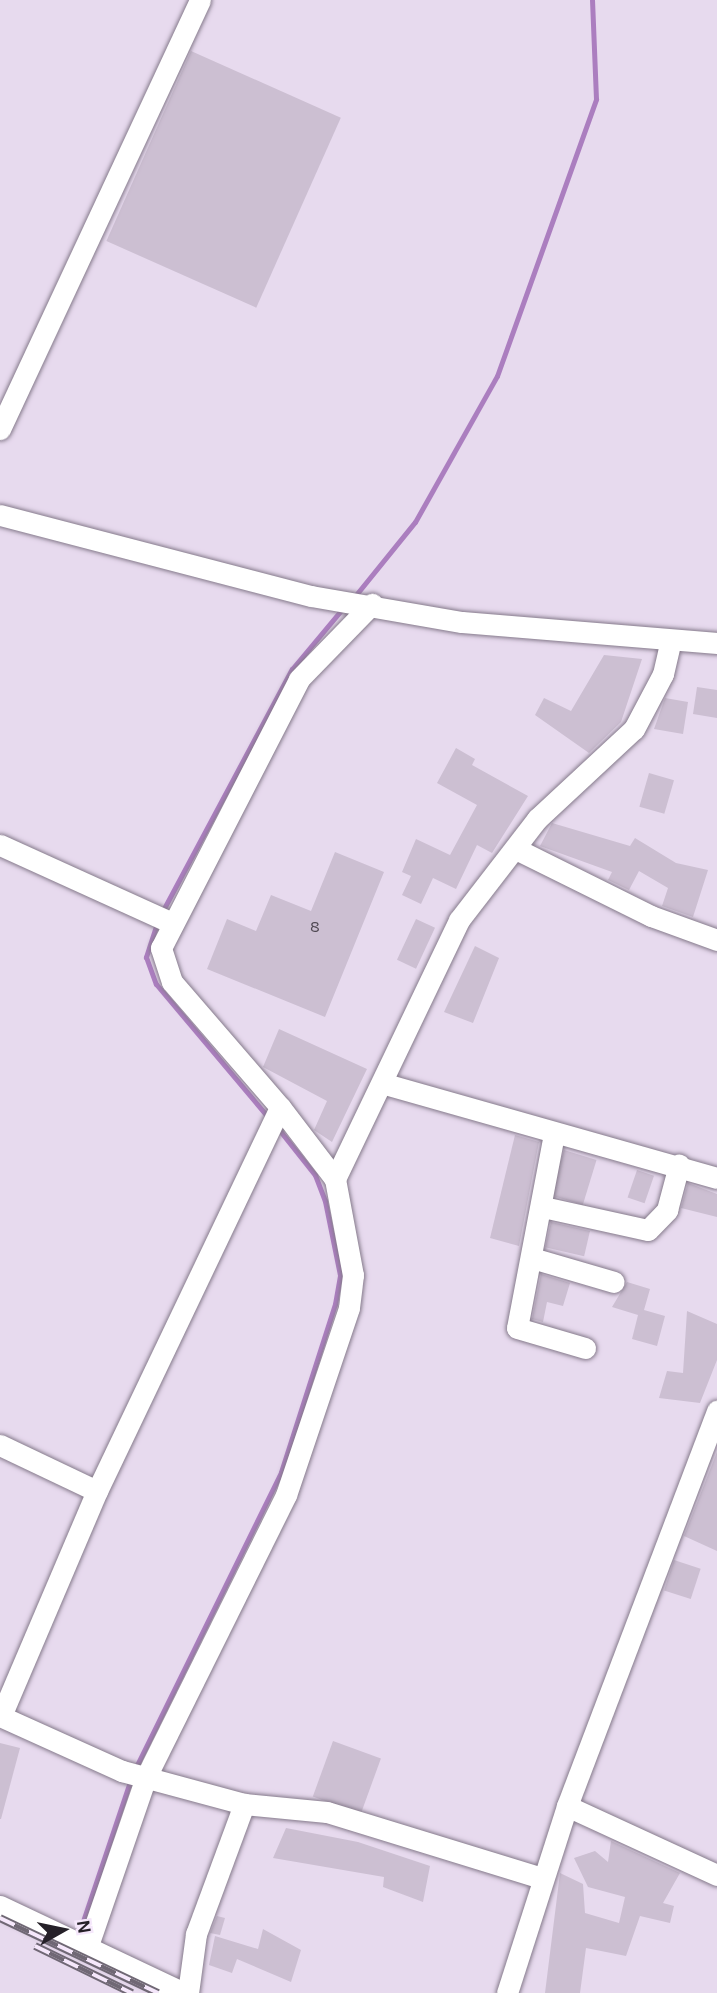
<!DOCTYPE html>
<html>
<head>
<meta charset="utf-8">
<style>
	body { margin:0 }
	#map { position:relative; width:717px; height:1993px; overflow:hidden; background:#e7daee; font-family:Karla,sans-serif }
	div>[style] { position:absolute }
	.stream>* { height:5px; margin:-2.5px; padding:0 2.5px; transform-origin:2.5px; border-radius:2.5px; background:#ab7ebf }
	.building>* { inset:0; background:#ccbfd2; transform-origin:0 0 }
	.roads { filter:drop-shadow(0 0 2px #857a8b) drop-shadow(0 0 2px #857a8b) }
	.minor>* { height:21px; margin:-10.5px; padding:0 10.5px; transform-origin:10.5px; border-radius:10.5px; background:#fff }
	.rail>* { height:8px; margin-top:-4px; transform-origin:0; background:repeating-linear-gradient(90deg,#f5e7fb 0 16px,#706875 0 32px); box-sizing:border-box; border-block:2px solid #706875 }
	span { translate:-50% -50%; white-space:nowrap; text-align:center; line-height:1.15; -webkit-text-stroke:6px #f5e7fb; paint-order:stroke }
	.number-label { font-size:16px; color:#4f4852 }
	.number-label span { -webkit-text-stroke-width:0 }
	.north { position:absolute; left:28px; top:1895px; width:70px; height:70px; -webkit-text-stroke:5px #f5e7fb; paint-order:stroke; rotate:81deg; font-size:19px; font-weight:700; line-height:28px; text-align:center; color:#252028 }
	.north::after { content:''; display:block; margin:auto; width:24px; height:32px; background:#252028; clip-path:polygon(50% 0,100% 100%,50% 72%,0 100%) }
</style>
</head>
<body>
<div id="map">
	<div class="stream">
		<div style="left:355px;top:596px;width:95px;rotate:-51deg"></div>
		<div style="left:415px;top:522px;width:167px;rotate:-60.7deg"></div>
		<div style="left:497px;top:376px;width:294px;rotate:-70.3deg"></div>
		<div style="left:596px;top:99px;width:99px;rotate:-92.3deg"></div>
		<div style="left:161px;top:914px;width:278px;rotate:-61.9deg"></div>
		<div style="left:292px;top:669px;width:80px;rotate:-50.1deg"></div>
		<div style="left:157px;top:923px;width:36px;rotate:108deg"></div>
		<div style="left:146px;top:957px;width:29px;rotate:70deg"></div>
		<div style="left:156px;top:984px;width:174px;rotate:49.9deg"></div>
		<div style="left:135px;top:1769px;width:331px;rotate:-63.8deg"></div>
		<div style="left:281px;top:1472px;width:176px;rotate:-72.2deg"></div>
		<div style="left:335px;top:1304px;width:29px;rotate:-80deg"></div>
		<div style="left:340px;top:1275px;width:76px;rotate:-101.5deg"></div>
		<div style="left:325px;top:1201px;width:28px;rotate:-111deg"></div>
		<div style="left:315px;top:1175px;width:61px;rotate:-128.4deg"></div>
		<div style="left:81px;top:1927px;width:157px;rotate:-71.4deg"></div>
	</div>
	<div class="building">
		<div style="left:191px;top:51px;width:164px;height:208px;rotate:24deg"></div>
		<div style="clip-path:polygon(604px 655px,642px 659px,621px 722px,589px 753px,535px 715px,544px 698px,571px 711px)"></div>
		<div style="clip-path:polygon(697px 687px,717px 690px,717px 718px,693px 714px)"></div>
		<div style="clip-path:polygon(665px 698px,688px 702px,683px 734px,654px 729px)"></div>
		<div style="clip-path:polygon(456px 748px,475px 759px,472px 765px,528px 796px,492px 853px,477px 845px,456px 889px,433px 878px,421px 904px,402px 895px,411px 876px,402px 872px,416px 839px,450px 855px,477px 805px,437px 783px)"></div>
		<div style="left:649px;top:773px;width:26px;height:35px;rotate:16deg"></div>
		<div style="clip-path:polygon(552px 823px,630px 846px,635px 838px,676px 863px,708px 870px,693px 917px,662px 906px,668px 888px,639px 871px,629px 890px,608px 880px,612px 872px,540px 846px)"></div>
		<div style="clip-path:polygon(335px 852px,384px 872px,325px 1017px,207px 969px,227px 919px,256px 931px,271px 895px,311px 911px)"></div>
		<div style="left:416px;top:919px;width:21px;height:45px;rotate:25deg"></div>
		<div style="clip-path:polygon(475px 946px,499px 958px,473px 1023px,444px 1012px)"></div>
		<div style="clip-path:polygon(279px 1029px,367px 1069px,332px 1142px,314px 1130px,327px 1101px,263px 1067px)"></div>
		<div style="clip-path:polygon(515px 1135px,539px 1142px,519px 1246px,490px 1238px)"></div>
		<div style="left:564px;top:1150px;width:34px;height:47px;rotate:17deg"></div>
		<div style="left:637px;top:1170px;width:18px;height:29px;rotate:19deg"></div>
		<div style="clip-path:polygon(688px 1183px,717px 1194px,717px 1217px,681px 1208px)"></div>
		<div style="left:551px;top:1222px;width:40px;height:26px;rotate:13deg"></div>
		<div style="clip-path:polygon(541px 1274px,570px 1283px,563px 1306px,547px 1302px,543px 1322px,532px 1319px)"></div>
		<div style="clip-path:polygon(627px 1282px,650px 1289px,644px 1310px,665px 1316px,657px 1346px,632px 1339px,638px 1315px,612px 1307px)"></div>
		<div style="clip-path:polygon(687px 1311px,717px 1324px,717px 1360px,700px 1403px,659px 1398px,667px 1371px,683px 1373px)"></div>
		<div style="clip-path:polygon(717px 1452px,717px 1551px,684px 1536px)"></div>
		<div style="left:674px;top:1560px;width:28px;height:32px;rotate:18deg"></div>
		<div style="left:333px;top:1741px;width:51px;height:59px;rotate:20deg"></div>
		<div style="clip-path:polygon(0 1743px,20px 1748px,1px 1819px,0 1819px)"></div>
		<div style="clip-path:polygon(286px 1828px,358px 1842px,430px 1866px,423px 1902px,383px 1887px,384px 1877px,273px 1858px)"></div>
		<div style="clip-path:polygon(611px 1841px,680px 1873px,663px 1903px,674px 1906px,670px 1923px,640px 1916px,626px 1956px,586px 1948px,580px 1993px,545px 1993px,560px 1873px,583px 1884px,585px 1913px,619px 1923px,625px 1897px,588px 1887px,574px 1858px,595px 1851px,608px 1862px)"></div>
		<div style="clip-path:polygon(217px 1916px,225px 1918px,220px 1935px,210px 1933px)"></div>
		<div style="clip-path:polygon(263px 1929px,301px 1950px,291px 1982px,237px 1959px,232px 1973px,209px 1965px,215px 1936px,258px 1949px)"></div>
	</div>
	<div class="roads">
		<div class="minor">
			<div style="left:0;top:429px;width:473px;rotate:-65deg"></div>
			<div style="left:0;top:515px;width:321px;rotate:14.6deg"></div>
			<div style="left:311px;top:596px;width:153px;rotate:9.8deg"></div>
			<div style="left:462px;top:622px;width:256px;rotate:4.7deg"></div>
			<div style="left:0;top:845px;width:189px;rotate:24.4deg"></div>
			<div style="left:516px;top:849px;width:151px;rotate:26.4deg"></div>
			<div style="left:651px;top:916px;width:70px;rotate:20deg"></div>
			<div style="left:385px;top:1084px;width:345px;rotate:15.8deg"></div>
			<div style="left:280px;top:1107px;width:165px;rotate:-130.8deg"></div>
			<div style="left:172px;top:982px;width:36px;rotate:-108deg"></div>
			<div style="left:161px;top:948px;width:302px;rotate:-62.8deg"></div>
			<div style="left:299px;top:679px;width:105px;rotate:-45.8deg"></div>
			<div style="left:554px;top:1134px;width:197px;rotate:100.8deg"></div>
			<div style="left:517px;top:1328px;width:71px;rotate:16.4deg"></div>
			<div style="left:335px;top:1179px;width:287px;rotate:-64.4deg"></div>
			<div style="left:459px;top:920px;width:128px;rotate:-52.3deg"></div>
			<div style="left:537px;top:819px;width:132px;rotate:-42.9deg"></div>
			<div style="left:634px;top:729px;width:62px;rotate:-62.2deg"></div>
			<div style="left:663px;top:674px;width:32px;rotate:-77deg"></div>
			<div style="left:543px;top:1207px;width:107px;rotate:12.4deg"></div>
			<div style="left:648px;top:1230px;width:28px;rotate:-46deg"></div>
			<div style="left:667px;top:1210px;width:47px;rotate:-75.1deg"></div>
			<div style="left:532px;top:1258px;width:85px;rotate:16.3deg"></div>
			<div style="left:0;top:1445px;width:107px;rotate:25.4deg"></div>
			<div style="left:0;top:1716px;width:134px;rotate:24.3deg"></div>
			<div style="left:122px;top:1771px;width:126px;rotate:15.1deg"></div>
			<div style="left:244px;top:1804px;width:83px;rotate:5.5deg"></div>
			<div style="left:327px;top:1812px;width:225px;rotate:17.1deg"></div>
			<div style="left:1px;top:1716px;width:245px;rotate:-66.9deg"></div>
			<div style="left:97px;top:1491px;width:425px;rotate:-64.5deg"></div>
			<div style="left:280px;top:1107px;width:91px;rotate:52.6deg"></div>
			<div style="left:335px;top:1179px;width:98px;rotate:79.4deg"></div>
			<div style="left:353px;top:1275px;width:33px;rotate:97deg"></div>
			<div style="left:349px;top:1308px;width:197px;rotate:108.6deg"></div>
			<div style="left:286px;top:1495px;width:315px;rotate:116.4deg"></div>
			<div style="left:146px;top:1777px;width:181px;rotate:109deg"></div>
			<div style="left:567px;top:1806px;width:165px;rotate:24.7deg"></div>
			<div style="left:0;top:1906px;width:204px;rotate:25.3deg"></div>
			<div style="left:188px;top:1993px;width:60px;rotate:-82.3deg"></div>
			<div style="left:196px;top:1934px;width:139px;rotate:-69.7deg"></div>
			<div style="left:507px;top:1993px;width:196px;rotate:-72.2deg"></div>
			<div style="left:567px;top:1806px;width:423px;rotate:-69.2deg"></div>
		</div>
	</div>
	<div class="rail">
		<div style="left:0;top:1918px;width:175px;rotate:25.4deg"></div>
		<div style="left:35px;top:1946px;width:108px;rotate:25.9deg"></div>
	</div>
	<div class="number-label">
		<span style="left:315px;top:927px">8</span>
	</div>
	<div class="north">N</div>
</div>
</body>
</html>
